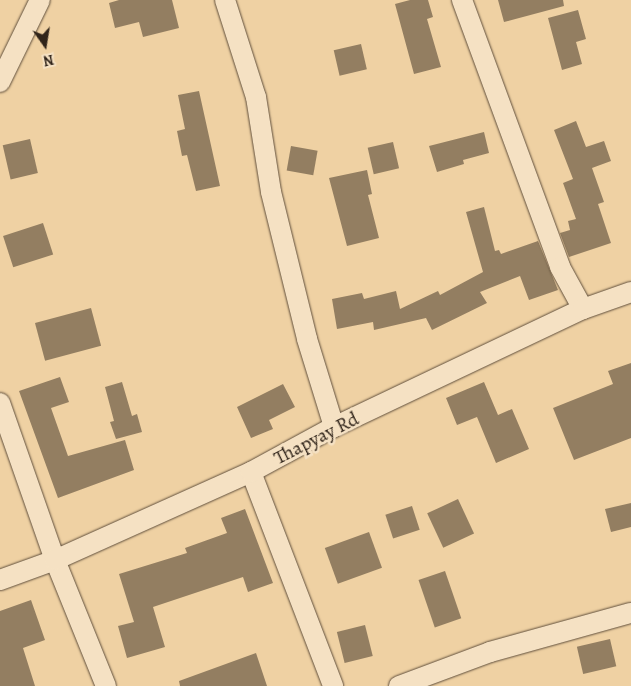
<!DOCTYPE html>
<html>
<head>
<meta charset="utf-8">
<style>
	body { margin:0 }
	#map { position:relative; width:631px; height:686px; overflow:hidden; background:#efd1a3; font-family:Alegreya,serif }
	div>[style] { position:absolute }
	.building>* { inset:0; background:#937e61; transform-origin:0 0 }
	.roads { filter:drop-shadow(0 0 1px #604f3c) drop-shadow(0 0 1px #604f3c) }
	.street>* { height:20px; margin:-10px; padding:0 10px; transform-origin:10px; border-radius:10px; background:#f5e1c3 }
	span { translate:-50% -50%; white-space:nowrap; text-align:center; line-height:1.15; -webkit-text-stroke:5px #f5e1c3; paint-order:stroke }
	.street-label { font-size:20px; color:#30241a }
	.north { position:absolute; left:20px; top:20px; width:50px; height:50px; -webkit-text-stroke:4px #f5e1c3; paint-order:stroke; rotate:167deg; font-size:14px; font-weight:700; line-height:20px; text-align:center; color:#30241a }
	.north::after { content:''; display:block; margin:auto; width:18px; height:22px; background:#30241a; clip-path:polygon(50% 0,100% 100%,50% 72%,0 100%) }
</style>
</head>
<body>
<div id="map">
	<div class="building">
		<div style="clip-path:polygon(119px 0,172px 0,179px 28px,143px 37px,139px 22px,115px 28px,109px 3px)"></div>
		<div style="clip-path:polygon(410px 0,428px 0,433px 17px,427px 19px,441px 67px,414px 74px,395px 4px)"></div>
		<div style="clip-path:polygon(498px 0,563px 0,564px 6px,504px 22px)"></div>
		<div style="clip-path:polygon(578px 10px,586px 39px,576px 42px,582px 64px,562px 70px,548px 18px)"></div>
		<div style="left:361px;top:44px;width:26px;height:28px;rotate:77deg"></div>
		<div style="clip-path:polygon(199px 91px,220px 186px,196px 191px,187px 155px,182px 156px,177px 131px,185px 129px,178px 95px)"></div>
		<div style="clip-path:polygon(576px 121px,586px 147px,604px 141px,611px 161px,592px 168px,604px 202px,598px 204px,611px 243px,569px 257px,560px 233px,570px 230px,568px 221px,576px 219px,563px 183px,573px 179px,554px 130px)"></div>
		<div style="clip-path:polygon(484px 132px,489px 153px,463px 160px,464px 164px,437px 172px,429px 146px)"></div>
		<div style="left:30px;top:139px;width:35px;height:28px;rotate:77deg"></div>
		<div style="left:393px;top:142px;width:27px;height:26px;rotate:77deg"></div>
		<div style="left:291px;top:146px;width:27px;height:25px;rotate:10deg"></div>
		<div style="clip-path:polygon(367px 170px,372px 194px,368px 195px,379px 238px,347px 246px,329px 178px)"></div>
		<div style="clip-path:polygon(484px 207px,495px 251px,499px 250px,501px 254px,538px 241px,558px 290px,529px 300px,520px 276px,480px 292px,487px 303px,432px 330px,426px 318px,374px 330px,373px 322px,337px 329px,332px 299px,362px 293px,364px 299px,396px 291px,400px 309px,438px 291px,440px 295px,483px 272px,466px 212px)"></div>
		<div style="left:43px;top:223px;width:33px;height:42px;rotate:72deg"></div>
		<div style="left:91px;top:308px;width:39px;height:58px;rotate:75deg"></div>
		<div style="clip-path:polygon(631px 363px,631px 438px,574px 460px,553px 408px,613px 384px,608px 371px)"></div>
		<div style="clip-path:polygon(60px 377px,69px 402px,51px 408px,68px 456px,125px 440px,134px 470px,58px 498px,19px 391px)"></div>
		<div style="clip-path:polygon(122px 382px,132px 416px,137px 414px,142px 432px,116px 439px,110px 422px,114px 421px,105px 387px)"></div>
		<div style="clip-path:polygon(484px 382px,498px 415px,512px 409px,529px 449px,496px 463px,477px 417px,457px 425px,446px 398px)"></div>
		<div style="clip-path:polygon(283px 384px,295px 407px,269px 420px,273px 429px,251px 438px,237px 407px)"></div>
		<div style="left:458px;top:499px;width:38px;height:34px;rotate:65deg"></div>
		<div style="clip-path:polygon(631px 503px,631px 527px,611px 532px,605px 509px)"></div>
		<div style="left:412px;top:506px;width:25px;height:28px;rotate:72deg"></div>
		<div style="clip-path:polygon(245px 509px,273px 583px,248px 592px,243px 577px,153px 607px,165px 647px,127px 658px,118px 626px,134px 622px,119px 574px,187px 553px,185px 548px,227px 533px,221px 518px)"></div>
		<div style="left:369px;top:532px;width:38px;height:47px;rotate:70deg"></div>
		<div style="left:445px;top:571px;width:50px;height:28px;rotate:71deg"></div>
		<div style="clip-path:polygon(31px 600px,45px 640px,23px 648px,35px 686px,0 686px,0 611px)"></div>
		<div style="left:365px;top:625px;width:32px;height:29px;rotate:76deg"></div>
		<div style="left:610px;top:639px;width:28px;height:34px;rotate:77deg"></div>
		<div style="clip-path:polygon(256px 653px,267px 686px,180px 686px,179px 681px)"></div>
	</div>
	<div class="roads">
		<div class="street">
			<div style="left:225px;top:0;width:102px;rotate:72.3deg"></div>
			<div style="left:256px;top:97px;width:96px;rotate:81deg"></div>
			<div style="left:271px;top:192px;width:151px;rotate:76.2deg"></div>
			<div style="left:307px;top:339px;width:92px;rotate:72.9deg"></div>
			<div style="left:462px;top:0;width:284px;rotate:69.8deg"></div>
			<div style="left:560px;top:267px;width:48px;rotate:61.3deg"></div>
			<div style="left:0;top:82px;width:91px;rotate:-64deg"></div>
			<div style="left:0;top:403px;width:166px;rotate:70.7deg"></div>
			<div style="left:55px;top:560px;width:136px;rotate:68deg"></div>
			<div style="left:251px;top:472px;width:229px;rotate:69deg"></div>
			<div style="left:0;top:580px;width:59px;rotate:-20deg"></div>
			<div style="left:55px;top:560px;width:215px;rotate:-24.2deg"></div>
			<div style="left:251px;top:472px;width:94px;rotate:-28.5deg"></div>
			<div style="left:334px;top:427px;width:276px;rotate:-25.4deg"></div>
			<div style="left:583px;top:309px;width:51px;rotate:-19.5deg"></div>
			<div style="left:399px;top:686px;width:97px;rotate:-20.5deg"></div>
			<div style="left:490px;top:652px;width:146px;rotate:-15.5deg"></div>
		</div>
	</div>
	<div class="street-label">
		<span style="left:316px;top:438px;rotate:-27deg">Thapyay Rd</span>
	</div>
	<div class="north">N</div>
</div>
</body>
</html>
